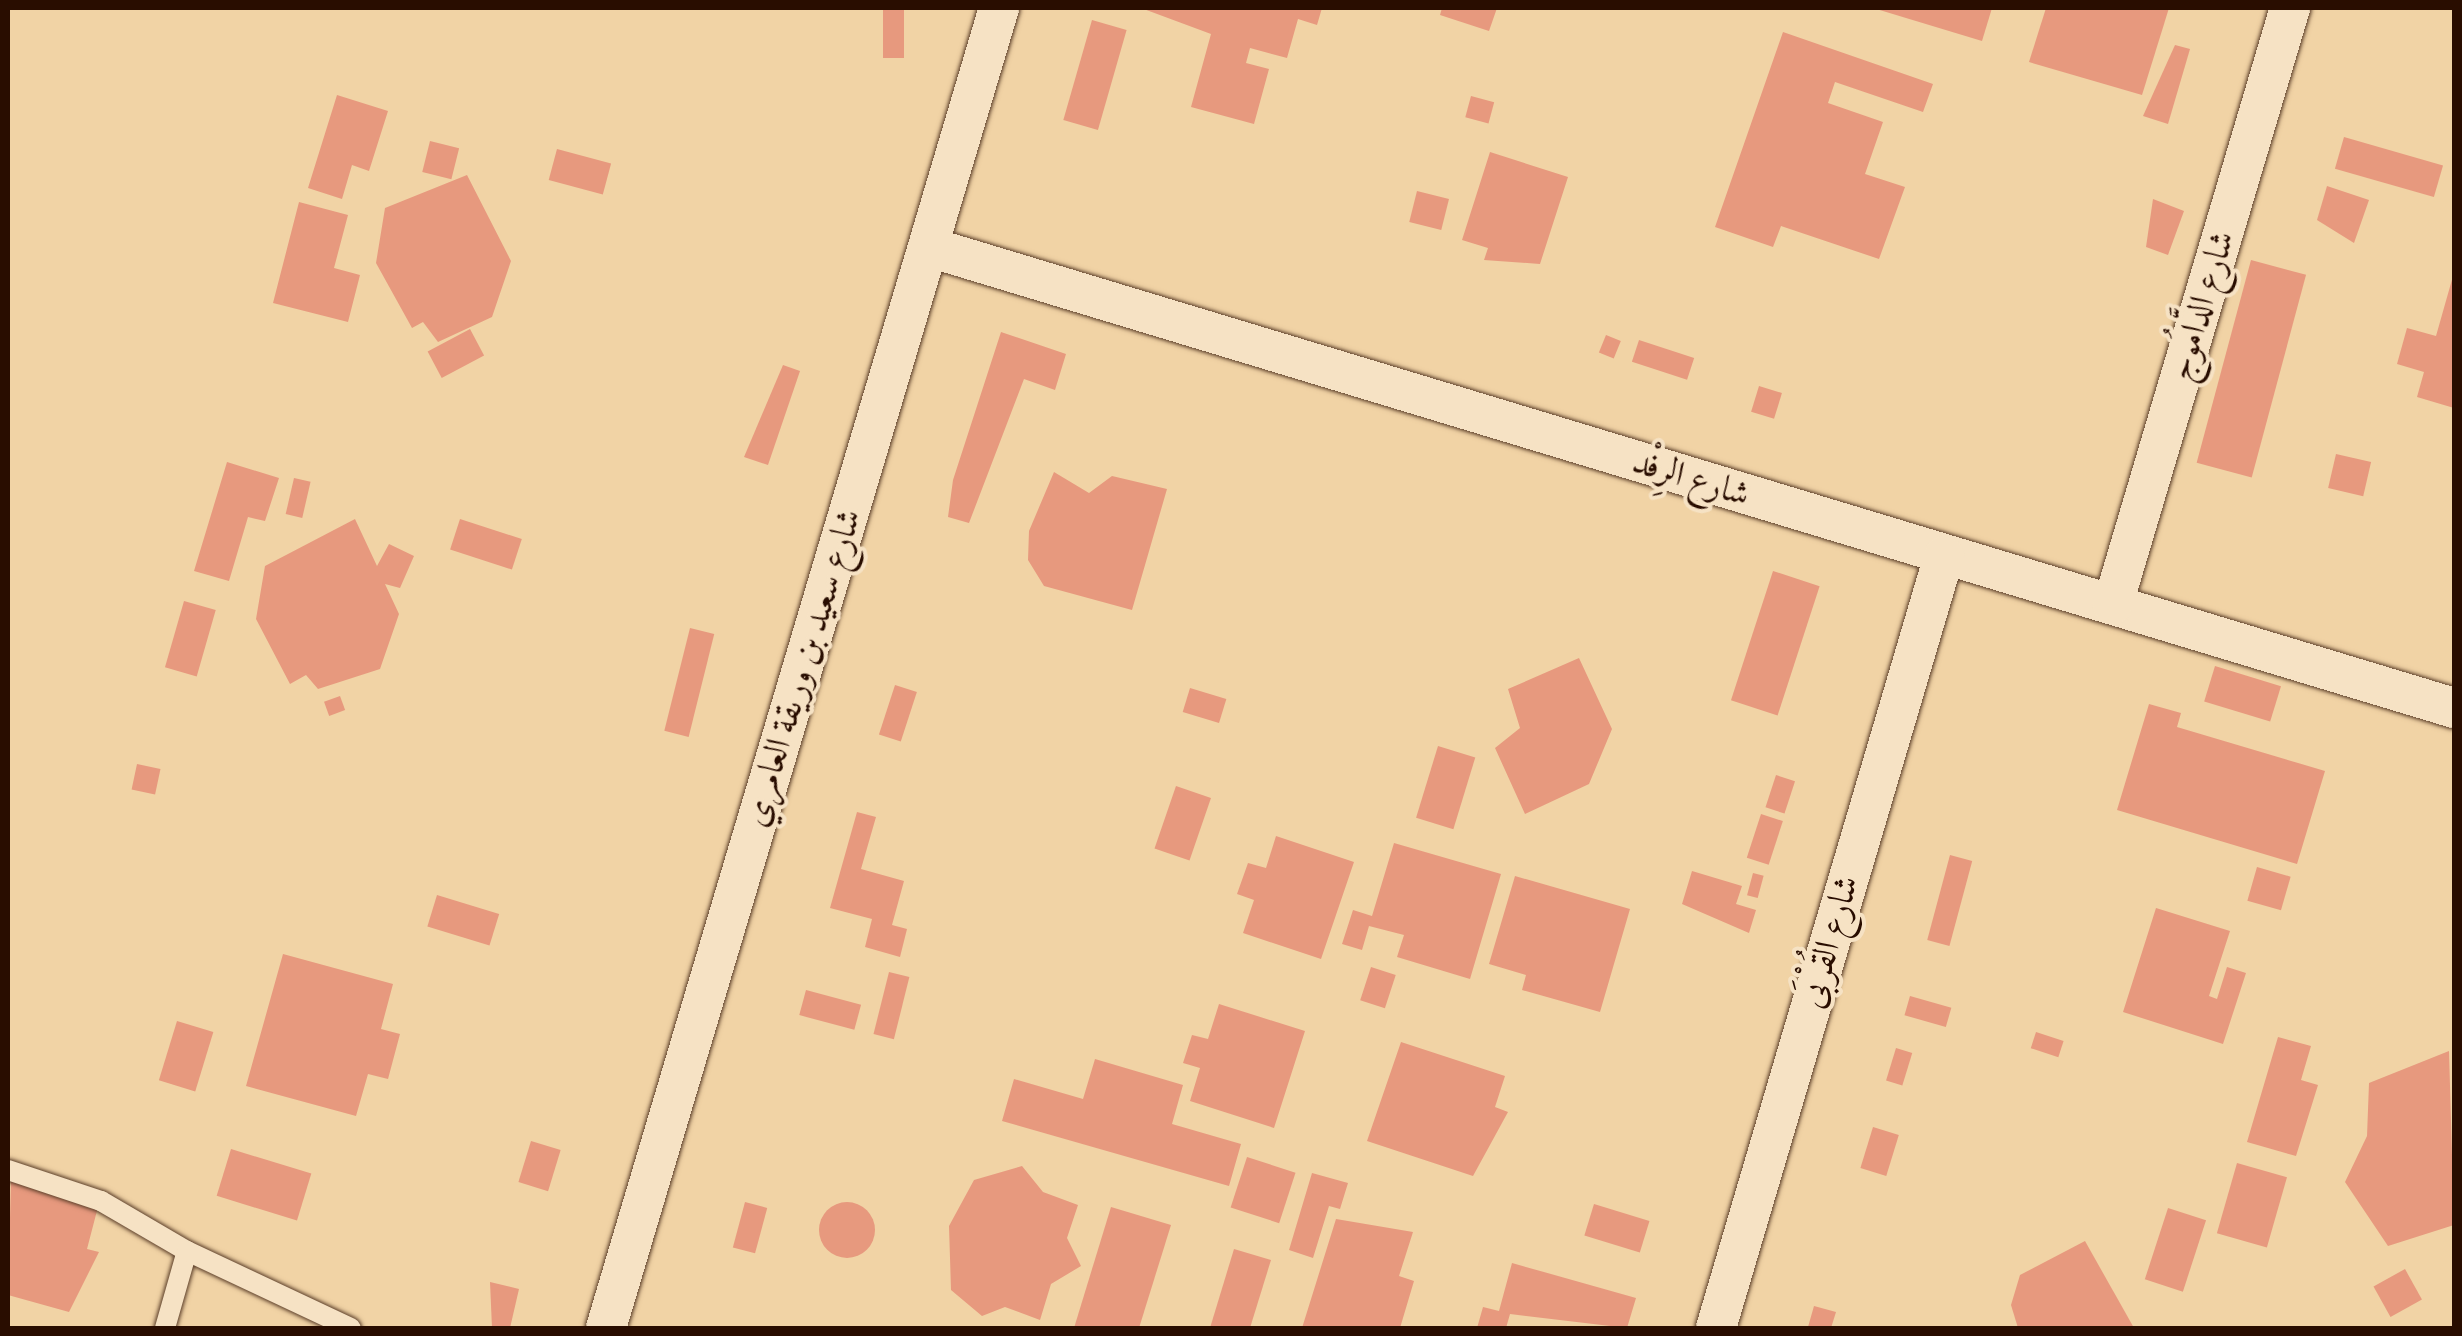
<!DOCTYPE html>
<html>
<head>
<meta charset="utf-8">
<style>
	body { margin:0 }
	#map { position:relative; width:2462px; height:1336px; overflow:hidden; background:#f1d3a5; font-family:"IM FELL DW Pica",Amiri,serif }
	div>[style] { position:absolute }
	.building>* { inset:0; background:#e7997e; transform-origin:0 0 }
	.round { border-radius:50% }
	.roads { filter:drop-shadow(0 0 2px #5b3e29) drop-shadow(0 0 2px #5b3e29) }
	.service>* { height:20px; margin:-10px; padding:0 10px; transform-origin:10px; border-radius:10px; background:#f6e2c4 }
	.minor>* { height:40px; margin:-20px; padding:0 20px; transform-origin:20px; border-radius:20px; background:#f6e2c4 }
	span { translate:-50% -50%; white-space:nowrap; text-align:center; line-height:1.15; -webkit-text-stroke:8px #f6e2c4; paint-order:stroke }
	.street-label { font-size:35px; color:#290d00 }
	.frame { position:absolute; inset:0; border:10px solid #290d00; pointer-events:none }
</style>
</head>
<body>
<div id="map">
	<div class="building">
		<div style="left:883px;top:8px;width:21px;height:50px"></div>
		<div style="clip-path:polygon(1141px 8px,1322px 8px,1317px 25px,1298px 19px,1287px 58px,1250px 48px,1246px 63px,1269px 69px,1254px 124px,1191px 107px,1211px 34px)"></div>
		<div style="clip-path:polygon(1442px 8px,1497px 8px,1489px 31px,1440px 15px)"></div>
		<div style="clip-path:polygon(1873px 8px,1992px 8px,1982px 41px)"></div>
		<div style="clip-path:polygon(2046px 8px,2169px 8px,2142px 95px,2029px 62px)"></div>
		<div style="left:1092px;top:20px;width:36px;height:104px;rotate:16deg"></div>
		<div style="clip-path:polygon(1783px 32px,1933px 84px,1923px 112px,1835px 82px,1828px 103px,1883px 122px,1865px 174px,1905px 187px,1879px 259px,1781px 226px,1773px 247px,1715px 227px)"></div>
		<div style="clip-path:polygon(2175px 45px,2190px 49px,2168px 124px,2143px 116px)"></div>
		<div style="clip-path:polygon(337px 95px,388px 111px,369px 171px,352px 165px,342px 199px,308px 188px)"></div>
		<div style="left:1471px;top:96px;width:24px;height:22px;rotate:15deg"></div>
		<div style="left:2344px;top:137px;width:103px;height:33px;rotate:16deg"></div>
		<div style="left:430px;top:141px;width:30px;height:32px;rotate:14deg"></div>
		<div style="left:557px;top:149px;width:56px;height:32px;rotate:15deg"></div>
		<div style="clip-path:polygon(1490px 152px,1568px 177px,1540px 264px,1484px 260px,1488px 248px,1462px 240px)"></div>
		<div style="clip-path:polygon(467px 175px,511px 261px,492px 317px,438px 342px,423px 322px,412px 328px,376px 263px,385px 208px)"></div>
		<div style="clip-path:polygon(2327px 186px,2369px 200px,2354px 243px,2317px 220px)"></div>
		<div style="left:1417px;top:191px;width:33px;height:32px;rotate:14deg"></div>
		<div style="clip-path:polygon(2153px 199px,2184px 211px,2168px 255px,2146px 247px)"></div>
		<div style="clip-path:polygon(299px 202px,348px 215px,334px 268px,360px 275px,348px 322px,273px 303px)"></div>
		<div style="left:2251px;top:260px;width:57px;height:210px;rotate:15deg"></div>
		<div style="clip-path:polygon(2453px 276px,2454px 276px,2454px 408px,2417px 397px,2424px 372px,2397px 364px,2407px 328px,2436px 336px)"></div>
		<div style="left:470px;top:329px;width:30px;height:48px;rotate:62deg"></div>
		<div style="clip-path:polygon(1001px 332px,1066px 354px,1055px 390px,1024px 379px,969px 523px,948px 517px,953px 480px)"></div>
		<div style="left:1606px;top:335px;width:16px;height:19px;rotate:22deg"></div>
		<div style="left:1639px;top:340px;width:58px;height:23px;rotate:18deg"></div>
		<div style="clip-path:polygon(783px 365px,800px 371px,768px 465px,744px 457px)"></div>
		<div style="left:1759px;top:386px;width:24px;height:27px;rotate:17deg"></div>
		<div style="left:2336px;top:454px;width:36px;height:35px;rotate:13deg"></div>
		<div style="clip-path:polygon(227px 462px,279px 478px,265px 521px,248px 517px,229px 581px,194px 571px)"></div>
		<div style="clip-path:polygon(1054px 472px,1089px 493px,1112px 476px,1167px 489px,1132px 610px,1044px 586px,1028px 560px,1029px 531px)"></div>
		<div style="left:294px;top:478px;width:17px;height:37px;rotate:13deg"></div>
		<div style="clip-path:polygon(355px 519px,377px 566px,389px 544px,414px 556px,400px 588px,385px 584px,399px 614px,380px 669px,318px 689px,306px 675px,290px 684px,256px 619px,265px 566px)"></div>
		<div style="left:460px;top:519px;width:65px;height:32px;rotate:18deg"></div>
		<div style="left:1773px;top:571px;width:49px;height:136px;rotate:18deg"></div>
		<div style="left:184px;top:601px;width:33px;height:69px;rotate:16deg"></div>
		<div style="left:690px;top:628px;width:25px;height:106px;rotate:14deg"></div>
		<div style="clip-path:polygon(1579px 658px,1612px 729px,1589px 784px,1525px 814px,1495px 748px,1520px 728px,1508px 689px)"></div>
		<div style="left:2215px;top:666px;width:69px;height:37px;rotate:17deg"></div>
		<div style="left:895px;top:685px;width:23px;height:52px;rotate:18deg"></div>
		<div style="left:1190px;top:688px;width:38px;height:25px;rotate:17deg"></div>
		<div style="left:340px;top:696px;width:15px;height:17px;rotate:70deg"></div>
		<div style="clip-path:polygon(2149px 704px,2181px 713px,2177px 727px,2325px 771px,2297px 864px,2117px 810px)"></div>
		<div style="left:1438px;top:746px;width:39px;height:75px;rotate:17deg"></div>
		<div style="left:137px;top:764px;width:24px;height:26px;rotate:12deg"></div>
		<div style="left:1776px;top:775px;width:20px;height:34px;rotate:18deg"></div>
		<div style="left:1176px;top:786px;width:37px;height:66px;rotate:19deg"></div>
		<div style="clip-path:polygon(857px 812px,876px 817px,861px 869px,904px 881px,892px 925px,907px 929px,900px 957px,865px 947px,872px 919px,830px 908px)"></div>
		<div style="left:1761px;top:814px;width:23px;height:46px;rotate:18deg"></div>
		<div style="clip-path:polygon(1276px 836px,1354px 862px,1321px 959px,1243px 933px,1254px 900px,1237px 894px,1248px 863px,1266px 868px)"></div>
		<div style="clip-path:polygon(1394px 843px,1501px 874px,1470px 979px,1397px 957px,1404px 935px,1369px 926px,1362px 950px,1342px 944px,1353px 910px,1372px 916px)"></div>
		<div style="left:1950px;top:855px;width:23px;height:88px;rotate:15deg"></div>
		<div style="left:2257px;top:867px;width:35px;height:35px;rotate:16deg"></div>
		<div style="clip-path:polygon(1692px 871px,1742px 886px,1736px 904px,1756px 910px,1749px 933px,1682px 904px)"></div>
		<div style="left:1753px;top:873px;width:11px;height:23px;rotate:15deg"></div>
		<div style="clip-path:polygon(1515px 876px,1630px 909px,1600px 1012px,1522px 990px,1526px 975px,1489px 964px)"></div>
		<div style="left:437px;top:895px;width:65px;height:33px;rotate:17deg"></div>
		<div style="clip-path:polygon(2156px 908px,2230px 931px,2209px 996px,2217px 999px,2227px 967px,2246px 973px,2223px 1044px,2123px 1012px)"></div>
		<div style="clip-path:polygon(283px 954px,393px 984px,381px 1029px,400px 1034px,388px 1079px,368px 1074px,356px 1116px,246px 1086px)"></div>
		<div style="left:1371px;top:967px;width:26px;height:35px;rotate:18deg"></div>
		<div style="left:889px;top:972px;width:21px;height:64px;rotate:14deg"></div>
		<div style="left:806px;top:990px;width:57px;height:26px;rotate:15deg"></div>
		<div style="left:1910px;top:996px;width:43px;height:20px;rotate:16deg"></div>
		<div style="clip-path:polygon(1219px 1004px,1305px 1031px,1274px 1128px,1190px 1101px,1200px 1068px,1183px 1063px,1192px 1035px,1208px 1039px)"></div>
		<div style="left:177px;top:1021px;width:38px;height:62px;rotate:17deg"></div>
		<div style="left:2036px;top:1032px;width:29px;height:17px;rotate:18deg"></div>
		<div style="clip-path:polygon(2278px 1037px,2311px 1046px,2301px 1080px,2318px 1085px,2296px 1156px,2247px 1142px)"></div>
		<div style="clip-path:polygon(1401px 1042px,1505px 1076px,1495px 1107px,1508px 1112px,1473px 1176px,1367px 1141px)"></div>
		<div style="left:1896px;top:1048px;width:17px;height:34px;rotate:17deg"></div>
		<div style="clip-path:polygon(2449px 1051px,2454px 1225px,2388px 1246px,2345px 1182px,2367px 1136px,2369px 1083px)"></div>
		<div style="clip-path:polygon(1095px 1059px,1183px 1085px,1172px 1124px,1241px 1144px,1229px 1186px,1002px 1121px,1014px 1079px,1083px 1099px)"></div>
		<div style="left:1873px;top:1127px;width:27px;height:43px;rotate:17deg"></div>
		<div style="left:531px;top:1141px;width:31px;height:43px;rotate:17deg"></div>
		<div style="left:231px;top:1149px;width:84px;height:49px;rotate:17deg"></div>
		<div style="left:1247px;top:1157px;width:51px;height:53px;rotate:18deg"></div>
		<div style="left:2237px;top:1163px;width:52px;height:73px;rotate:16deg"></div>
		<div style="clip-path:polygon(1022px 1166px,1043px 1192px,1078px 1205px,1067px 1238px,1081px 1266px,1051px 1284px,1040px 1320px,1005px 1307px,982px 1316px,951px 1290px,949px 1226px,974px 1180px)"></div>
		<div style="clip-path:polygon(1312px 1173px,1348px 1183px,1340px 1209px,1329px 1206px,1313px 1258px,1289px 1250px)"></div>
		<div style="clip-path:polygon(11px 1179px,99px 1203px,87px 1249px,99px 1252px,69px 1312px,8px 1295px)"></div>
		<div class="round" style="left:819px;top:1202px;width:56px;height:56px"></div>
		<div style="left:745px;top:1202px;width:23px;height:47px;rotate:15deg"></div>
		<div style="left:1594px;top:1204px;width:58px;height:33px;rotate:17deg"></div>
		<div style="clip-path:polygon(1111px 1207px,1171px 1225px,1139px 1328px,1074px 1328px)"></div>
		<div style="left:2168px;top:1208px;width:40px;height:75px;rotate:18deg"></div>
		<div style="clip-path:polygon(1336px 1219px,1413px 1232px,1399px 1276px,1414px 1281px,1400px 1328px,1302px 1328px)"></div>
		<div style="clip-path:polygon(2085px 1241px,2134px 1328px,2018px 1328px,2011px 1305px,2020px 1275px)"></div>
		<div style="clip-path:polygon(1234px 1249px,1271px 1260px,1250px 1328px,1210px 1328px)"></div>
		<div style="clip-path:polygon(1512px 1263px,1636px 1298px,1627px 1328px,1510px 1314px,1506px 1328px,1477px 1328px,1483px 1307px,1499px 1311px)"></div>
		<div style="left:2405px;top:1269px;width:35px;height:36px;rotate:61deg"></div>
		<div style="clip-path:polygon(490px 1282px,519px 1289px,510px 1328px,492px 1328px)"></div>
		<div style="clip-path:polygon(1814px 1306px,1836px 1312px,1831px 1328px,1808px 1327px)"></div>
	</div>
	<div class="roads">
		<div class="service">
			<div style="left:8px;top:1170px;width:98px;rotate:18.4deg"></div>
			<div style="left:101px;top:1201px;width:99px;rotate:30.2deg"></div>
			<div style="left:165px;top:1328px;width:80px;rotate:-74.1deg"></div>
			<div style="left:187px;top:1251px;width:181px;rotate:25.2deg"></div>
		</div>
		<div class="minor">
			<div style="left:929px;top:247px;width:1593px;rotate:16.82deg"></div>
			<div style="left:2113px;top:604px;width:622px;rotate:-73.46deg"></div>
			<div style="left:606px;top:1328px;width:1377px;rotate:-73.42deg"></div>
			<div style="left:1716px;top:1328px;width:805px;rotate:-73.55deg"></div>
		</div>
	</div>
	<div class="street-label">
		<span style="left:2202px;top:306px;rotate:-73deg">شارع الدَّامُوج</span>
		<span style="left:1691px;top:479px;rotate:17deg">شارع الرِفْد</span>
		<span style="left:803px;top:668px;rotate:-73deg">شارع سعيد بن وريقة العامري</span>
		<span style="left:1830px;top:942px;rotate:-74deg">شارع القُرْبَى</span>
	</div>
	<div class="frame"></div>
</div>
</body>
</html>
